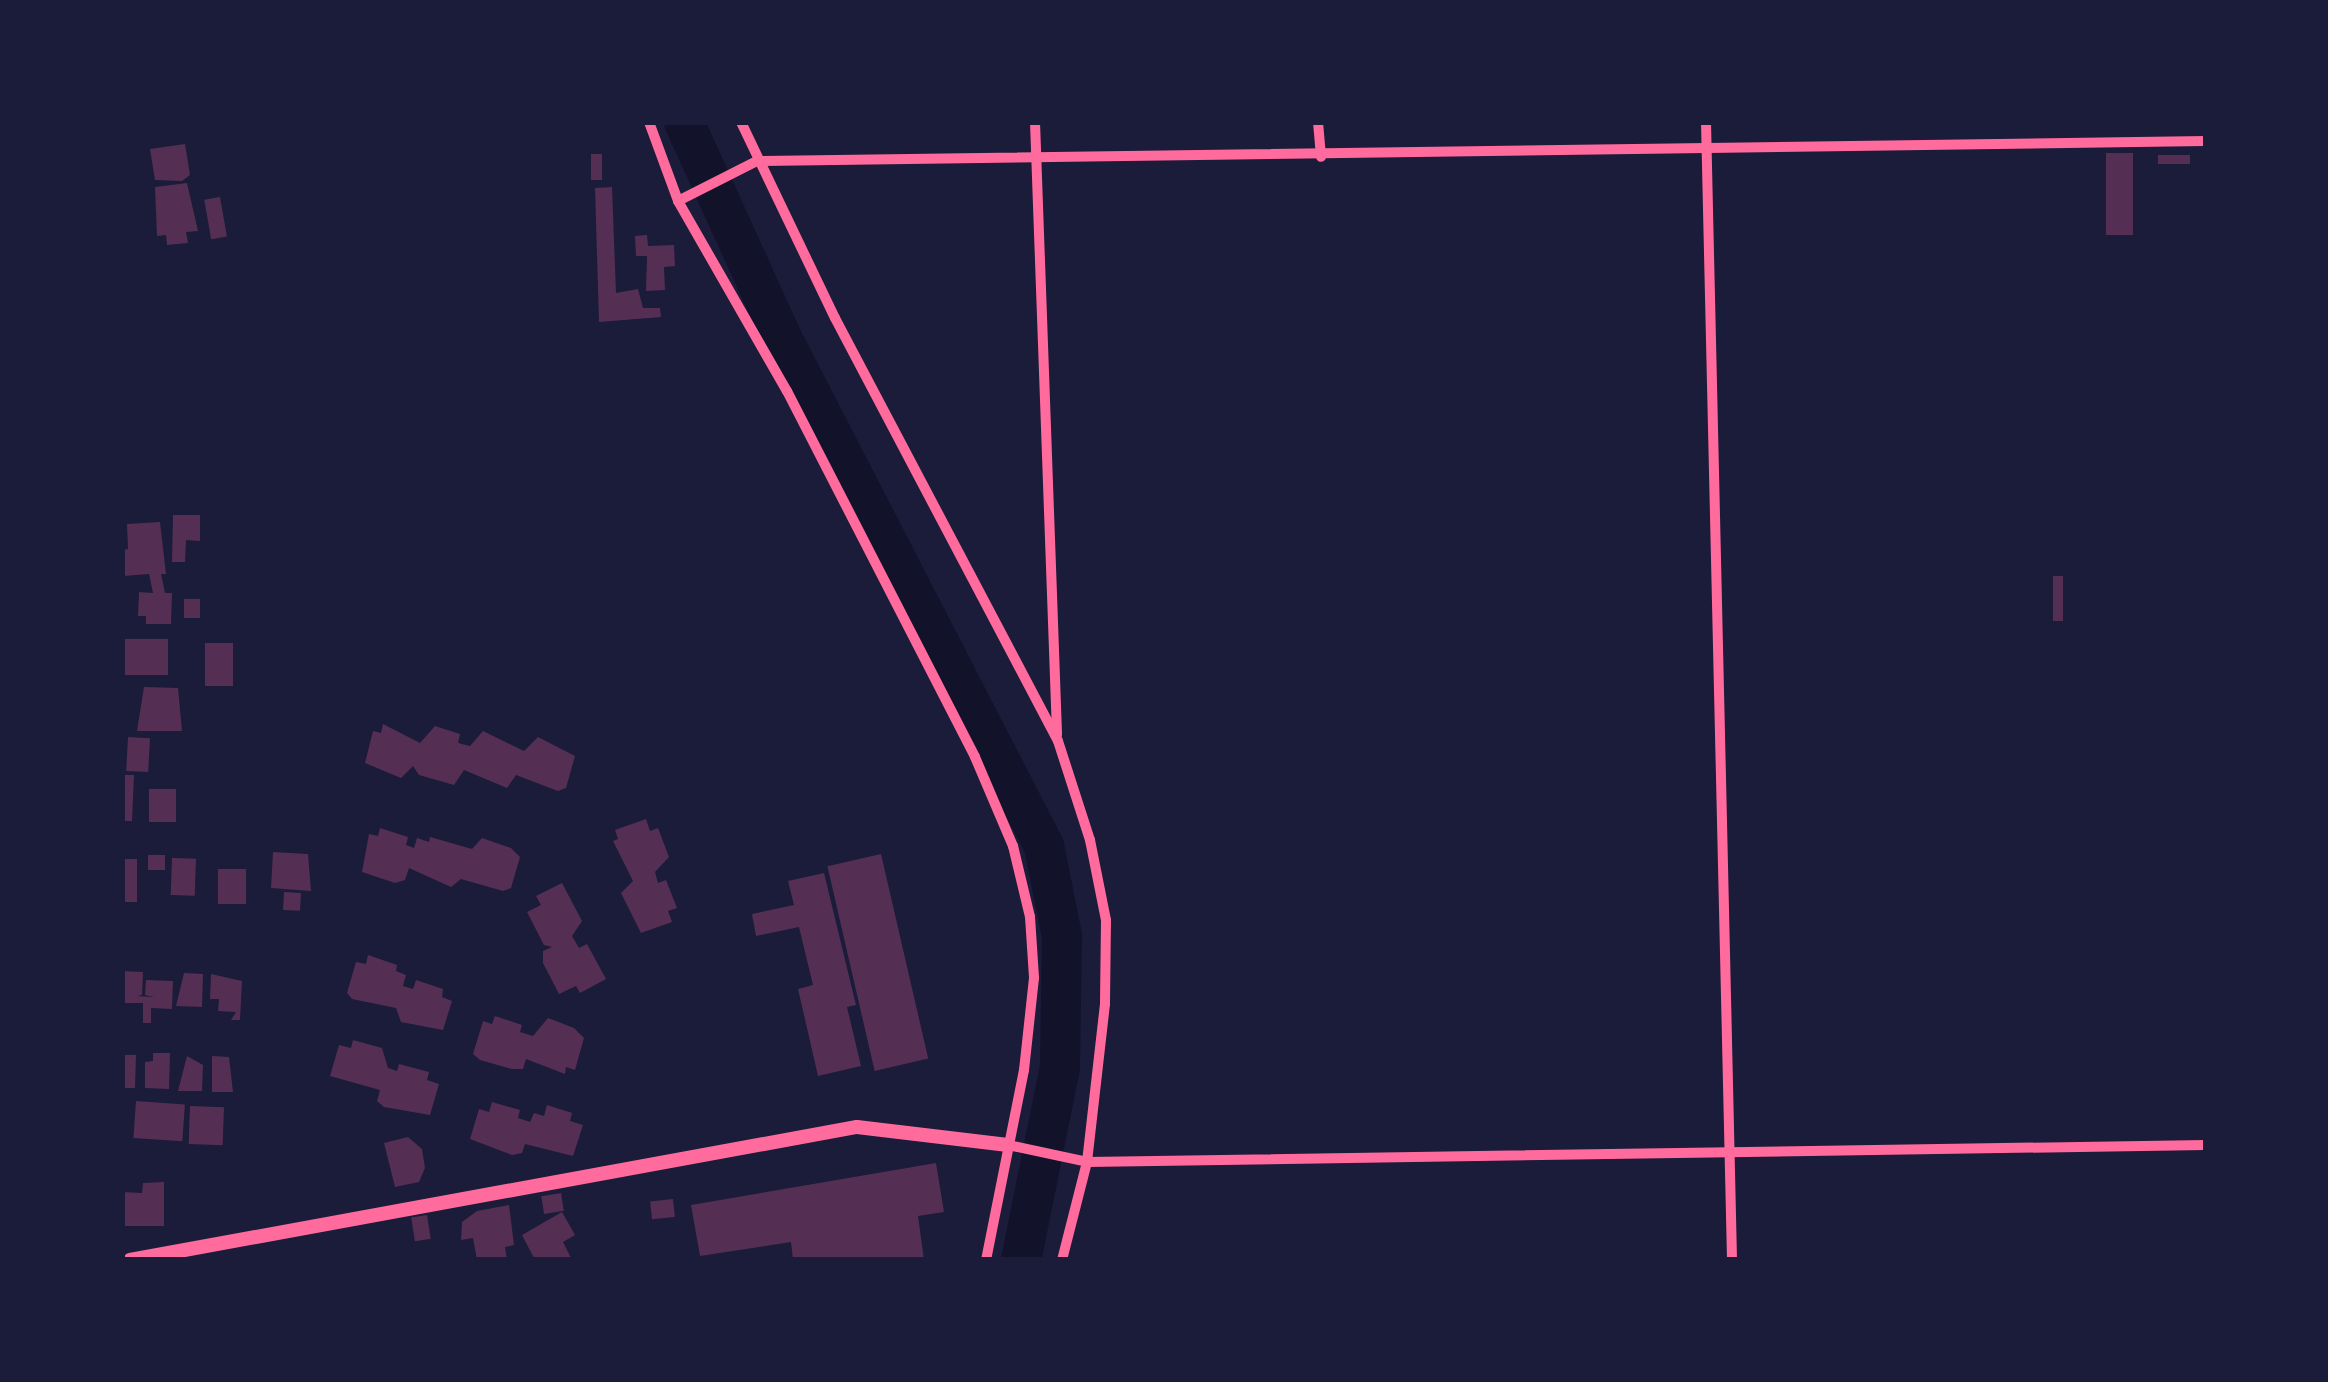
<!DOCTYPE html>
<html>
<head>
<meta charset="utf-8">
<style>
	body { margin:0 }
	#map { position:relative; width:2328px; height:1382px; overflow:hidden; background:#1b1b3a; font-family:"Nunito Sans",sans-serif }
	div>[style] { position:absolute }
	.river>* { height:40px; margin:-20px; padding:0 20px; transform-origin:20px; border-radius:20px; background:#12122b }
	.building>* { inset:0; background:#542f53; transform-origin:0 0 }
	.minor>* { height:10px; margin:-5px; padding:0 5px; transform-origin:5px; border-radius:5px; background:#ff6b9d }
	.tertiary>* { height:14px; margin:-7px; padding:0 7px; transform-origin:7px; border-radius:7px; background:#ff6b9d }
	span { translate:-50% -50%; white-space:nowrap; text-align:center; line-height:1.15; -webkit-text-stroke:9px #1b1b3a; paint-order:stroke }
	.frame { position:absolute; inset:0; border:125px solid #1b1b3a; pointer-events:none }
</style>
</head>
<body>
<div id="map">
	<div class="river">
		<div style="left:684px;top:122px;width:235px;rotate:65.6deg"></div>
		<div style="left:781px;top:336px;width:574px;rotate:62.72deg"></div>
		<div style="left:1044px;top:846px;width:92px;rotate:78.7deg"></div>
		<div style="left:1062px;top:936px;width:131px;rotate:90.9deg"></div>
		<div style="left:1060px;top:1067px;width:197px;rotate:101.4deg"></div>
	</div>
	<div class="building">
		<div style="clip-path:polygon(185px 144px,190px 175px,182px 181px,155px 180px,150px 149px)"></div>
		<div style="left:2106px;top:153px;width:27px;height:82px"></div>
		<div style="left:591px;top:154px;width:11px;height:26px"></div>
		<div style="left:2190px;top:155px;width:9px;height:32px;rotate:90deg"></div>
		<div style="clip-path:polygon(187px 183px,198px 231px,186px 232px,188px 243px,167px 245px,166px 235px,157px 236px,155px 187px)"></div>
		<div style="clip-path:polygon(612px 187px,616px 293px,638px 289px,643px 308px,660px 308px,661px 317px,599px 322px,595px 188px)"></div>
		<div style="left:220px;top:197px;width:40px;height:16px;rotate:80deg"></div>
		<div style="clip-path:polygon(647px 235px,648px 246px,674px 245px,675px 266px,664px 267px,665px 290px,646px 291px,647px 256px,636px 256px,635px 236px)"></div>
		<div style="clip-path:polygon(173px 515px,200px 515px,200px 541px,186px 540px,185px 562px,172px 562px)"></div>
		<div style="clip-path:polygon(160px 522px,166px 574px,161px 574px,165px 593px,172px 593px,171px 624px,146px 624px,146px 616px,138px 616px,139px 592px,153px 593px,149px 574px,124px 576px,122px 550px,128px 549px,127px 524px)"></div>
		<div style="left:2053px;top:576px;width:10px;height:45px"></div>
		<div style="left:184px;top:599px;width:16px;height:19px"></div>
		<div style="left:122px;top:639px;width:46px;height:36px"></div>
		<div style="left:205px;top:643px;width:28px;height:43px"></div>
		<div style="clip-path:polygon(144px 687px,178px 688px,182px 731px,137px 731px)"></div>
		<div style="clip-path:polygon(383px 724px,420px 743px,435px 726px,460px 734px,458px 743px,470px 746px,483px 731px,524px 751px,538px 737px,575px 756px,566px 788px,558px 791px,516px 775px,507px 788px,464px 770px,454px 785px,419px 775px,413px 766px,401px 778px,365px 763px,373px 731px,381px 733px)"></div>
		<div style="left:128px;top:737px;width:22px;height:34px;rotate:3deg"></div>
		<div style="clip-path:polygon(122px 775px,134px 775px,132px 821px,122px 821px)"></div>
		<div style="left:149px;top:789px;width:27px;height:33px"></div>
		<div style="clip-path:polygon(646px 819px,650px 831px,658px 828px,669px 857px,655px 872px,658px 883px,666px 880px,677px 908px,668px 911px,672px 922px,641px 933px,621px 893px,633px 881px,613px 841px,618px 839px,615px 830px)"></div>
		<div style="clip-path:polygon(380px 828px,408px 837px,406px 845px,414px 848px,417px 838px,429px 842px,430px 837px,472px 849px,482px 838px,511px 848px,520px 857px,511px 888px,503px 891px,461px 879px,451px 887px,409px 868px,405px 880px,395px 883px,362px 872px,369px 834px,378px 836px)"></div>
		<div style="clip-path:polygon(273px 852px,308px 854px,311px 891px,271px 888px)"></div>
		<div style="left:881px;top:854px;width:210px;height:55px;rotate:77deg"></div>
		<div style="left:148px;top:855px;width:17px;height:15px"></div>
		<div style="left:172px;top:858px;width:24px;height:37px;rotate:2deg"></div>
		<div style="left:122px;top:859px;width:15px;height:43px"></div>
		<div style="left:218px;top:869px;width:28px;height:35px"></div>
		<div style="clip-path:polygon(824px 873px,856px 1005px,847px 1007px,861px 1066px,818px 1076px,798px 989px,813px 985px,799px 927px,756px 936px,752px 914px,794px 905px,788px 881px)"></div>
		<div style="clip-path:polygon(562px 883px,582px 921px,572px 936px,579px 948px,587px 944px,606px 979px,580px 993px,576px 986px,559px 994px,543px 963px,543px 951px,552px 947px,544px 945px,527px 912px,541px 905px,536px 896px)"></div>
		<div style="left:284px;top:892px;width:17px;height:18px;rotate:3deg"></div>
		<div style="clip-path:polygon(368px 955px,397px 965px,396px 971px,406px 975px,403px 986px,413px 989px,416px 980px,443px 989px,442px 997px,452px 1001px,443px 1030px,401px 1022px,396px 1008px,352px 999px,347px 993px,356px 962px,366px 964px)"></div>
		<div style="clip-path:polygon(122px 971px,143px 972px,142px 995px,137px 996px,154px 997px,145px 995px,146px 980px,173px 981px,172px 1009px,151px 1008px,151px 1023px,143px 1023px,143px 1003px,122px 1003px)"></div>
		<div style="clip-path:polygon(184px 973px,203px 974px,202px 1007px,176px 1006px)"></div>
		<div style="clip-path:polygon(211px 974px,242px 981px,240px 1020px,231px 1020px,236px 1012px,218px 1011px,219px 999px,210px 999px)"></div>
		<div style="clip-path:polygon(495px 1016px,522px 1025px,520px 1032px,533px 1036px,548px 1018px,574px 1028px,584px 1038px,575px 1070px,566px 1067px,565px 1074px,526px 1059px,523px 1069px,512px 1069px,480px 1060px,473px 1054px,483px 1021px,492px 1024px)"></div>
		<div style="clip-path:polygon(353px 1040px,382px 1048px,388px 1068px,397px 1071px,399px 1064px,429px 1072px,427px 1080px,439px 1084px,430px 1115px,384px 1107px,377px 1101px,380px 1090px,330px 1076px,339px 1045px,351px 1048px)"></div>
		<div style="clip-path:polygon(153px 1053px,170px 1053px,169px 1089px,145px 1088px,145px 1062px,153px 1061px)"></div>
		<div style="clip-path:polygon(125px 1055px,136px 1055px,135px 1088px,122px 1088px)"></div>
		<div style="clip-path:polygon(187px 1056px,203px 1065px,202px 1091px,178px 1091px)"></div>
		<div style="clip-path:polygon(212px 1056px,229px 1057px,233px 1092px,212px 1092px)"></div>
		<div style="left:136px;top:1101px;width:49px;height:37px;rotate:4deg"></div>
		<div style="clip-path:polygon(492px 1102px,520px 1110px,518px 1118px,530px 1122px,534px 1113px,544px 1116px,547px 1105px,572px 1113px,570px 1121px,583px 1125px,573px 1156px,525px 1144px,522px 1153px,512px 1155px,470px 1139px,479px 1109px,489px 1112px)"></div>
		<div style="left:190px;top:1106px;width:34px;height:38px;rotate:2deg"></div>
		<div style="clip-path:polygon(408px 1137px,422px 1149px,425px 1168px,419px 1182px,395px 1187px,384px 1143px)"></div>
		<div style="clip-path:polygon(936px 1163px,944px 1212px,918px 1216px,924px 1260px,793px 1260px,791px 1242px,700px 1256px,691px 1205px)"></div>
		<div style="clip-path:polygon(164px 1182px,164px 1226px,122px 1226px,122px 1192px,142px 1193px,143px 1183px)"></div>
		<div style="left:561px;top:1193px;width:18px;height:20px;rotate:81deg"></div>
		<div style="left:673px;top:1199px;width:18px;height:23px;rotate:84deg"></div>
		<div style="clip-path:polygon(509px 1205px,514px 1245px,505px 1247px,507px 1260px,477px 1260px,473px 1238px,461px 1240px,462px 1222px,477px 1211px)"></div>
		<div style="clip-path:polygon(562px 1212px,575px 1235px,563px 1242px,572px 1260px,535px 1260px,522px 1235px)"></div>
		<div style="left:427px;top:1215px;width:24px;height:16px;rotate:81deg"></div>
	</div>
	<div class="minor">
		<div style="left:649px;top:122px;width:84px;rotate:69.8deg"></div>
		<div style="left:678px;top:201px;width:219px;rotate:60.2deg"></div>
		<div style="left:787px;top:391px;width:411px;rotate:62.8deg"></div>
		<div style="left:975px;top:757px;width:97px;rotate:66.9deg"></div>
		<div style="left:1013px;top:846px;width:73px;rotate:76.5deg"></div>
		<div style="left:1030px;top:917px;width:61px;rotate:86.2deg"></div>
		<div style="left:1034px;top:978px;width:93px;rotate:96.2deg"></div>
		<div style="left:1024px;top:1070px;width:194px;rotate:101.3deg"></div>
		<div style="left:741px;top:122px;width:217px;rotate:64.4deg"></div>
		<div style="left:835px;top:318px;width:478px;rotate:62.2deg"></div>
		<div style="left:1058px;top:741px;width:104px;rotate:72.1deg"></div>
		<div style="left:1090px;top:840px;width:82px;rotate:78.7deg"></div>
		<div style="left:1106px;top:920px;width:84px;rotate:90.7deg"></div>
		<div style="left:1105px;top:1004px;width:159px;rotate:96.5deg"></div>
		<div style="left:1087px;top:1162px;width:101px;rotate:104.3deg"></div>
		<div style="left:1035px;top:122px;width:613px;rotate:87.94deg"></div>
		<div style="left:1318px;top:122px;width:35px;rotate:85deg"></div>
		<div style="left:1706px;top:122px;width:1138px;rotate:88.69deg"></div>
		<div style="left:678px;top:201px;width:89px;rotate:-26.9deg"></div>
		<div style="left:757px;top:161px;width:1449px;rotate:-0.79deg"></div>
		<div style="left:1008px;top:1145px;width:81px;rotate:12.1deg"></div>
		<div style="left:1087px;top:1162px;width:1119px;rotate:-0.87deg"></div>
	</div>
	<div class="tertiary">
		<div style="left:130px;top:1260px;width:739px;rotate:-10.37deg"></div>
		<div style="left:857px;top:1127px;width:152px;rotate:6.8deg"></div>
	</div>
	<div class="frame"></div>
</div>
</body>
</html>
